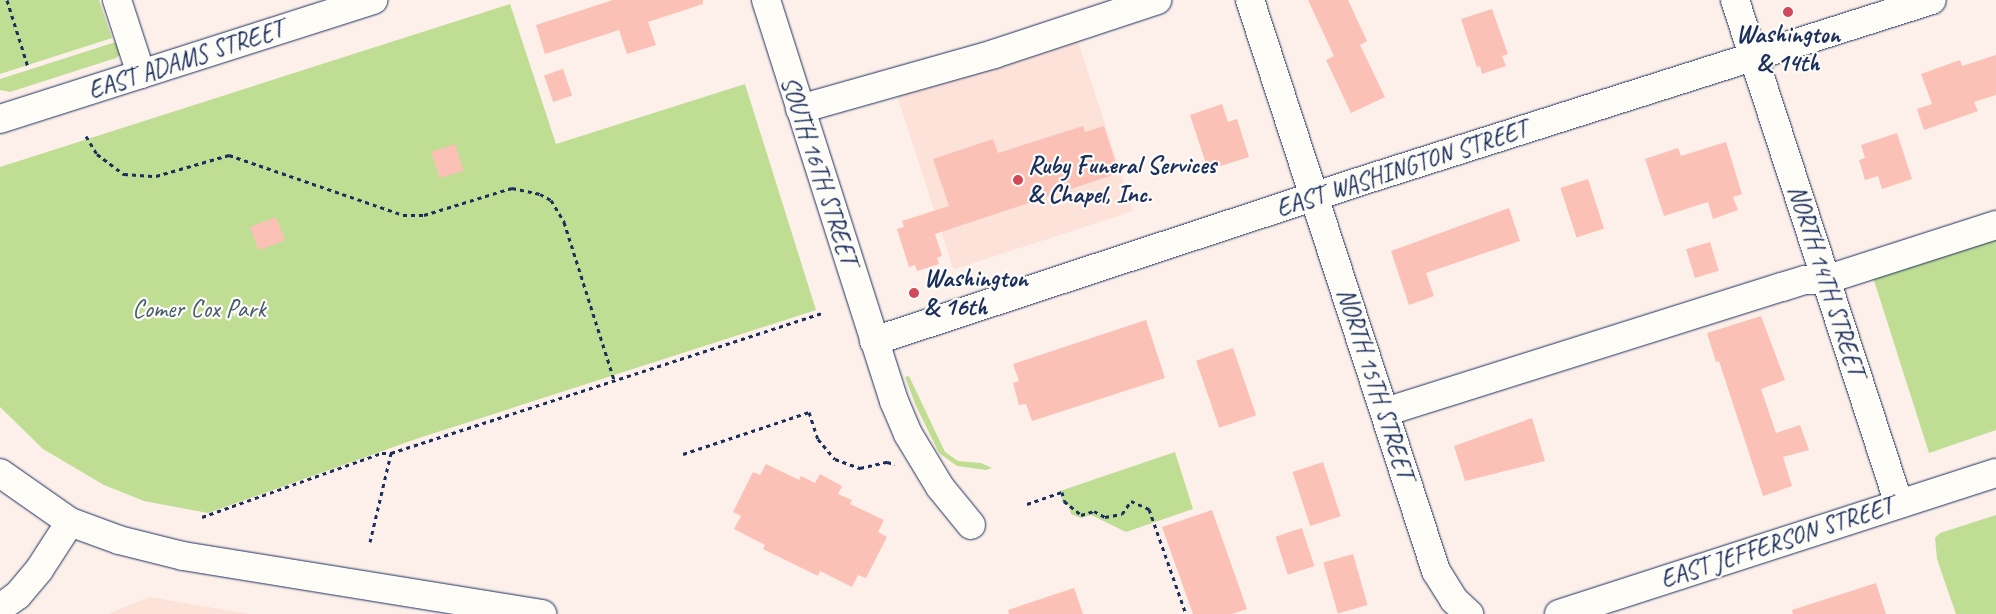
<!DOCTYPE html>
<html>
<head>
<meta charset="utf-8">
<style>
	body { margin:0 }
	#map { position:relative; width:1996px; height:614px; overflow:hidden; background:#fdf0ea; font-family:Caveat,sans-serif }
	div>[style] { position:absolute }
	.built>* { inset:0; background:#fde2da; transform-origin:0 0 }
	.green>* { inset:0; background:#c0dd94 }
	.building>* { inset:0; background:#fcc1b6; transform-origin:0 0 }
	.path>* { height:3px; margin-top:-1.5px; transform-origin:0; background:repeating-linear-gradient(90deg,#1b2f5e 0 4px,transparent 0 8px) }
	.roads { filter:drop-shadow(0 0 1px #1b2f5e) drop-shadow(0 0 1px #1b2f5e) }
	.minor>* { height:28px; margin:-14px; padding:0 14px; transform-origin:14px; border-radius:14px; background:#fdfcf7 }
	.dots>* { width:14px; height:14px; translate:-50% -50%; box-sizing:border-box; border:2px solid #fdfcf7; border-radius:50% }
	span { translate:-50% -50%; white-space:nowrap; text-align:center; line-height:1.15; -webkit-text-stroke:4.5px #fdfcf7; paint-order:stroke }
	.poi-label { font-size:25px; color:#1b2f5e; font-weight:700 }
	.left { translate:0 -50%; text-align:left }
	.street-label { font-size:25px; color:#1b2f5e }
	.park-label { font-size:25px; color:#445a6c }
</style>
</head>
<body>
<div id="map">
	<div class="built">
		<div style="left:1077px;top:38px;width:182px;height:189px;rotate:72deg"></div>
		<div style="clip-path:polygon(149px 597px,250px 614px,108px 614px)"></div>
	</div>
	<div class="green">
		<div style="clip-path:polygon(0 0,99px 0,112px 38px,0 74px)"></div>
		<div style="clip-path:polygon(510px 4px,556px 144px,745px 84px,816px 310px,416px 439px,208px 513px,144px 501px,104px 485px,43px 449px,0 407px,0 167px)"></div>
		<div style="clip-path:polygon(122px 40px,124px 52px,116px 58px,10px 92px,0 90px,0 79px)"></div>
		<div style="clip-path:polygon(1996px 234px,1996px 430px,1929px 453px,1871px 271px)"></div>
		<div style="clip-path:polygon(909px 376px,945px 452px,958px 461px,981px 463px,992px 468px,986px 470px,957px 466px,939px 453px,916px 406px,905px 377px)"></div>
		<div style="clip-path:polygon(1175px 452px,1193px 509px,1126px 532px,1091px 515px,1081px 518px,1071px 514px,1069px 506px,1063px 503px,1060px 491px)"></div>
		<div style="clip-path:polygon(1996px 515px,1996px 614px,1956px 614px,1937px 559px,1935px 538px,1940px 533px)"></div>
	</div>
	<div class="building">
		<div style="clip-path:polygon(613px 0,703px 0,703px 4px,648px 22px,656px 45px,627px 54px,619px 30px,545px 54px,536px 25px)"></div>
		<div style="clip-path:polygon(1308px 0,1348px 0,1367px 41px,1360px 45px,1385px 97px,1351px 113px,1326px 60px,1334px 56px)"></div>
		<div style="clip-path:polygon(1492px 9px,1508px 54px,1502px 56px,1506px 66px,1482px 74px,1480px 66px,1477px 67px,1461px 19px)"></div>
		<div style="clip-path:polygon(1996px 55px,1996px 95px,1974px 102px,1978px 111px,1924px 130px,1917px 109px,1932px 104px,1921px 74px,1960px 60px,1962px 66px)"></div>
		<div style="left:563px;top:69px;width:28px;height:20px;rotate:71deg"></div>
		<div style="clip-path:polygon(1222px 104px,1228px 122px,1237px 119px,1249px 157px,1208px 170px,1190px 115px)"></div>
		<div style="clip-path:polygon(1083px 126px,1085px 132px,1104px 126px,1119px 173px,935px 234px,942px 256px,937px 258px,939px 264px,917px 271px,915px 265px,909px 267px,897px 229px,904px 227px,902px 221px,949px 206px,933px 159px,993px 139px,998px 153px)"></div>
		<div style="clip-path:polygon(1897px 133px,1912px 179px,1882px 189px,1878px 176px,1865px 180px,1859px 160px,1865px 158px,1861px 145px)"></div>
		<div style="clip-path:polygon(1726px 142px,1742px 194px,1733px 197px,1738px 210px,1713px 219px,1708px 202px,1664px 216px,1645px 159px,1678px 148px,1681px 156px)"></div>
		<div style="left:455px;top:144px;width:28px;height:25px;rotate:72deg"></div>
		<div style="left:1588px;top:179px;width:52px;height:29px;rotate:72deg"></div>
		<div style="clip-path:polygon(1509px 208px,1520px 241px,1426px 273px,1434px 296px,1409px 305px,1391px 251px)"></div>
		<div style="left:276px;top:217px;width:25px;height:28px;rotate:69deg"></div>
		<div style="left:1710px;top:242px;width:30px;height:25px;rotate:73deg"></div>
		<div style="clip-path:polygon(1761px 316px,1785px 380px,1761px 389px,1776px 433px,1800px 425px,1809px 450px,1783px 457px,1792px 486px,1763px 496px,1719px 361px,1716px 362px,1707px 333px)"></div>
		<div style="clip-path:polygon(1146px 320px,1165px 378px,1032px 421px,1026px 404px,1019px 405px,1013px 383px,1019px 381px,1013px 364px)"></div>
		<div style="left:1233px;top:348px;width:71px;height:39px;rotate:71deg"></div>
		<div style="clip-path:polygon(1532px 418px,1545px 461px,1465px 481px,1454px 446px)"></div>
		<div style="left:1323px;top:462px;width:57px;height:32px;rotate:72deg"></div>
		<div style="clip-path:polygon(766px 464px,799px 480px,801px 476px,815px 483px,820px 474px,842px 486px,838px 494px,852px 500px,850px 504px,884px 520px,878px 532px,887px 537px,866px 578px,858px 575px,852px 587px,820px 571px,818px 576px,763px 549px,765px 545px,734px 529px,741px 516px,733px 512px,753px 472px,760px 475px)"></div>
		<div style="clip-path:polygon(1212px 510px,1247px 609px,1232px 614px,1193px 614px,1162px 527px)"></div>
		<div style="left:1302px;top:528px;width:40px;height:28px;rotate:72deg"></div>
		<div style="left:1353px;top:554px;width:53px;height:31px;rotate:74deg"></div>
		<div style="clip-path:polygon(1876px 583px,1886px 614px,1793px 614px,1792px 610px)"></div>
		<div style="clip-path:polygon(1074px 588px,1083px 614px,1009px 614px,1008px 610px)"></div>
	</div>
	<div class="path">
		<div style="left:7px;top:0;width:70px;rotate:72.6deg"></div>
		<div style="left:86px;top:136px;width:21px;rotate:59deg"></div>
		<div style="left:97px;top:154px;width:34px;rotate:37deg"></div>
		<div style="left:124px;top:174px;width:32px;rotate:4deg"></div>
		<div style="left:156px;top:176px;width:76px;rotate:-16deg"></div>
		<div style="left:229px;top:155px;width:184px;rotate:19deg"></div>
		<div style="left:403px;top:215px;width:21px"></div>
		<div style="left:424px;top:215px;width:92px;rotate:-17.1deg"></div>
		<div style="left:512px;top:188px;width:29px;rotate:12deg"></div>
		<div style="left:540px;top:194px;width:13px;rotate:29deg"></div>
		<div style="left:551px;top:200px;width:26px;rotate:59deg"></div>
		<div style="left:564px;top:222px;width:166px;rotate:72.4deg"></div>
		<div style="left:683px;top:454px;width:133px;rotate:-18.4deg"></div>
		<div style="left:809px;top:412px;width:28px;rotate:72deg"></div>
		<div style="left:818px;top:439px;width:26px;rotate:50deg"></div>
		<div style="left:835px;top:459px;width:27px;rotate:20deg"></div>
		<div style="left:860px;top:468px;width:28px;rotate:-13deg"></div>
		<div style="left:887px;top:462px;width:8px;rotate:14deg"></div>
		<div style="left:1027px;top:504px;width:37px;rotate:-19deg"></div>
		<div style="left:1062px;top:492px;width:9px;rotate:77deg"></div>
		<div style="left:1064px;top:501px;width:22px;rotate:39deg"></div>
		<div style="left:1081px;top:515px;width:14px;rotate:-17deg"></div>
		<div style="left:1094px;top:511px;width:13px;rotate:29deg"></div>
		<div style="left:1105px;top:517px;width:17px;rotate:-10deg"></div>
		<div style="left:1122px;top:514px;width:16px;rotate:-55deg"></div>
		<div style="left:1131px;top:501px;width:20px;rotate:24deg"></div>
		<div style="left:1149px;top:509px;width:111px;rotate:70.6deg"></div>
		<div style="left:202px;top:517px;width:191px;rotate:-19.6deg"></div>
		<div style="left:382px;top:453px;width:9px"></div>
		<div style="left:391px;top:453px;width:454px;rotate:-18deg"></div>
		<div style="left:370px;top:542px;width:91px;rotate:-76.7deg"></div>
	</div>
	<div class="roads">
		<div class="minor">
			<div style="left:117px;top:0;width:78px;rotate:72deg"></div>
			<div style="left:766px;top:0;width:421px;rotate:72.3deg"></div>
			<div style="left:894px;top:401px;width:36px;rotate:67deg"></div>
			<div style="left:908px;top:434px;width:62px;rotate:58.9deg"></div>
			<div style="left:940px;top:487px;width:49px;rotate:50.8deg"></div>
			<div style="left:1250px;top:0;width:601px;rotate:71.96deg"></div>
			<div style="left:1436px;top:571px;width:34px;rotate:58deg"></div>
			<div style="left:1454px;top:600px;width:21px;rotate:43deg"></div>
			<div style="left:1735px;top:0;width:530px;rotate:71.98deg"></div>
			<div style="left:800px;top:109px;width:202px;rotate:-15.8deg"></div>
			<div style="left:994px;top:54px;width:172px;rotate:-18.3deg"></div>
			<div style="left:0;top:119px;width:392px;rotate:-17.7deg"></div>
			<div style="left:874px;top:341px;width:506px;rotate:-18.18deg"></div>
			<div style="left:1355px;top:183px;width:605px;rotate:-17.6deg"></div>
			<div style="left:1385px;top:412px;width:416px;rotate:-17.5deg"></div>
			<div style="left:1782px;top:287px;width:24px;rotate:-17deg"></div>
			<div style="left:1805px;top:280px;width:20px"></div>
			<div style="left:1825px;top:280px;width:180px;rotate:-17.8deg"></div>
			<div style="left:0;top:473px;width:85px;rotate:35deg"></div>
			<div style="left:70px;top:522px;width:52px;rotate:20.2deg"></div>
			<div style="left:119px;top:540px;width:66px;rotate:14deg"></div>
			<div style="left:183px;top:556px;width:364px;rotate:9.2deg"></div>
			<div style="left:0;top:608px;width:22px;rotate:-36deg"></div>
			<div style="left:18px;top:595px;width:33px;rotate:-50deg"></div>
			<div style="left:39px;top:570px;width:57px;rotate:-57.1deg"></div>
			<div style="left:1559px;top:614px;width:459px;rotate:-17.9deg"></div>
		</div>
	</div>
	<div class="dots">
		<div style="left:1788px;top:12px;background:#d1495b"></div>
		<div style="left:1018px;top:180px;background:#d1495b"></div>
		<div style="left:914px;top:293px;background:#d1495b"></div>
	</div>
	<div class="poi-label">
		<span style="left:1788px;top:49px">Washington<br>&amp; 14th</span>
		<span class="left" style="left:1028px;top:180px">Ruby Funeral Services<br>&amp; Chapel, Inc.</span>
		<span class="left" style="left:924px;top:293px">Washington<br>&amp; 16th</span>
	</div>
	<div class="street-label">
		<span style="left:186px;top:60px;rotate:-18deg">EAST ADAMS STREET</span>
		<span style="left:1402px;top:169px;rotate:-18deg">EAST WASHINGTON STREET</span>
		<span style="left:819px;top:171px;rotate:72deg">SOUTH 16TH STREET</span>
		<span style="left:1826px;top:281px;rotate:72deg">NORTH 14TH STREET</span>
		<span style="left:1375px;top:384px;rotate:72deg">NORTH 15TH STREET</span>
		<span style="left:1777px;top:543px;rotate:-18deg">EAST JEFFERSON STREET</span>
	</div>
	<div class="park-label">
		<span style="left:199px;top:309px">Comer Cox Park</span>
	</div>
</div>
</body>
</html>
